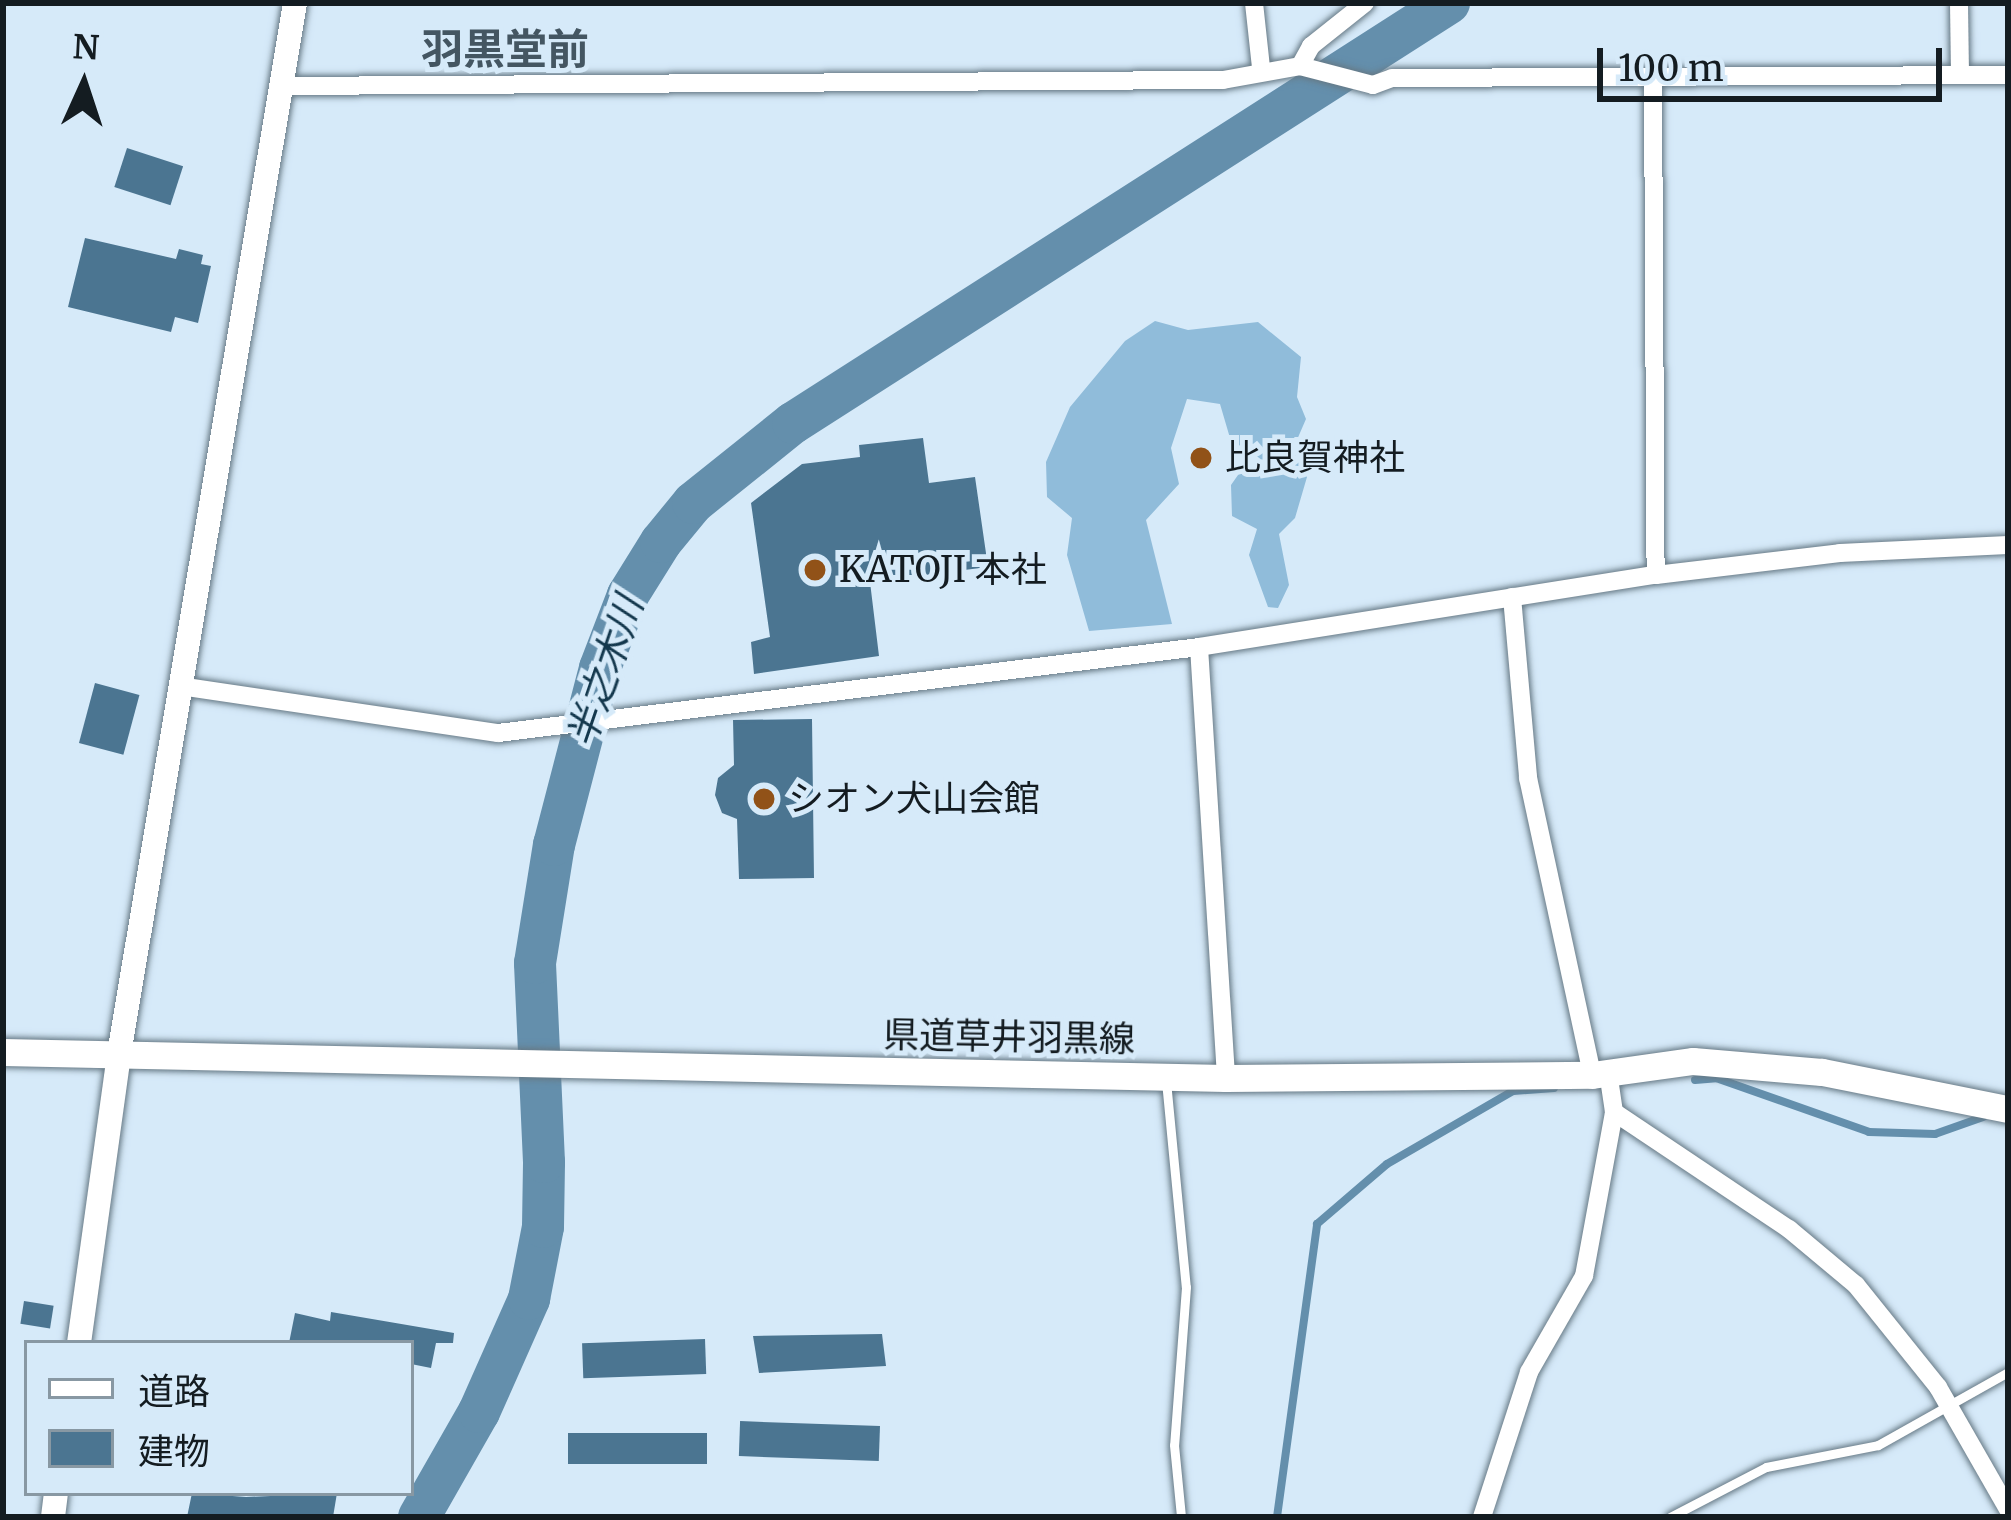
<!DOCTYPE html>
<html>
<head>
<meta charset="utf-8">
<style>
	body { margin:0 }
	#map { position:relative; width:2011px; height:1520px; overflow:hidden; background:#d6eaf9; font-family:Merriweather,"Noto Sans JP",serif }
	div>[style] { position:absolute }
	.forest>* { inset:0; background:#90bcda }
	.stream>* { height:8px; margin:-4px; padding:0 4px; transform-origin:4px; border-radius:4px; background:#648fac }
	.river>* { height:42px; margin:-21px; padding:0 21px; transform-origin:21px; border-radius:21px; background:#648fac }
	.building>* { inset:0; background:#4b7591; transform-origin:0 0 }
	.roads { filter:drop-shadow(0 0 3px #667985) drop-shadow(0 0 3px #667985) }
	.service>* { height:9px; margin:-4.5px; padding:0 4.5px; transform-origin:4.5px; border-radius:4.5px; background:#fff }
	.minor>* { height:18px; margin:-9px; padding:0 9px; transform-origin:9px; border-radius:9px; background:#fff }
	.tertiary>* { height:24px; margin:-12px; padding:0 12px; transform-origin:12px; border-radius:12px; background:#fff }
	.secondary>* { height:27px; margin:-13.5px; padding:0 13.5px; transform-origin:13.5px; border-radius:13.5px; background:#fff }
	.dots>* { width:33px; height:33px; translate:-50% -50%; box-sizing:border-box; border:6px solid #d6eaf9; border-radius:50% }
	span { translate:-50% -50%; white-space:nowrap; text-align:center; line-height:1.15; -webkit-text-stroke:10px #d6eaf9; paint-order:stroke }
	.poi-label { font-size:36px; color:#141c21 }
	.left { translate:0 -50%; text-align:left }
	.street-label { font-size:36px; color:#141c21 }
	.water-label { font-size:39px; color:#14384d; font-style:italic }
	.quarter-label { font-size:42px; color:#445662; font-weight:700 }
	.frame { position:absolute; inset:0; border:6px solid #141c21; pointer-events:none }
	.legend { position:absolute; left:24px; top:1340px; width:390px; height:156px; box-sizing:border-box; background:#d6eaf9; border:3px solid #8898a3; margin:0; padding:15px 21px; list-style:none; font-size:36px; color:#141c21 }
	.legend li { display:flex; align-items:center; gap:24px; height:60px }
	.legend b { width:60px; border:3px solid #8898a3 }
	.north { position:absolute; left:24px; top:24px; width:120px; height:120px; -webkit-text-stroke:9px #d6eaf9; paint-order:stroke; rotate:3deg; font-size:33px; font-weight:700; line-height:48px; text-align:center; color:#141c21 }
	.north::after { content:''; display:block; margin:auto; width:42px; height:54px; background:#141c21; clip-path:polygon(50% 0,100% 100%,50% 72%,0 100%) }
	.scale { position:absolute; left:1597px; top:48px; width:345px; height:54px; box-sizing:border-box; border:6px solid #141c21; border-top:0; padding-left:15px; font-size:36px; line-height:42px; white-space:nowrap; color:#141c21; -webkit-text-stroke:9px #d6eaf9; paint-order:stroke }
</style>
</head>
<body>
<div id="map">
	<div class="forest">
		<div style="clip-path:polygon(1155px 321px,1188px 330px,1258px 322px,1301px 357px,1297px 397px,1306px 419px,1293px 449px,1307px 477px,1295px 518px,1279px 534px,1289px 585px,1278px 608px,1268px 607px,1249px 555px,1257px 529px,1232px 516px,1231px 485px,1252px 455px,1230px 438px,1220px 404px,1187px 399px,1171px 448px,1179px 484px,1146px 520px,1172px 624px,1089px 631px,1067px 555px,1072px 518px,1047px 497px,1046px 462px,1070px 407px,1125px 341px)"></div>
	</div>
	<div class="stream">
		<div style="left:1695px;top:1080px;width:21px;rotate:-5deg"></div>
		<div style="left:1716px;top:1078px;width:162px;rotate:19.4deg"></div>
		<div style="left:1869px;top:1132px;width:66px;rotate:1.7deg"></div>
		<div style="left:1935px;top:1134px;width:51px;rotate:-19.5deg"></div>
		<div style="left:1277px;top:1517px;width:296px;rotate:-82.2deg"></div>
		<div style="left:1317px;top:1224px;width:92px;rotate:-40.6deg"></div>
		<div style="left:1387px;top:1164px;width:146px;rotate:-30.1deg"></div>
		<div style="left:1513px;top:1091px;width:41px;rotate:-4.2deg"></div>
	</div>
	<div class="river">
		<div style="left:419px;top:1517px;width:121px;rotate:-60.3deg"></div>
		<div style="left:479px;top:1412px;width:124px;rotate:-66.1deg"></div>
		<div style="left:529px;top:1299px;width:73px;rotate:-79deg"></div>
		<div style="left:543px;top:1227px;width:65px;rotate:-89.1deg"></div>
		<div style="left:544px;top:1162px;width:199px;rotate:-92.6deg"></div>
		<div style="left:535px;top:963px;width:120px;rotate:-80.9deg"></div>
		<div style="left:554px;top:845px;width:183px;rotate:-75.4deg"></div>
		<div style="left:600px;top:668px;width:78px;rotate:-69deg"></div>
		<div style="left:628px;top:595px;width:62px;rotate:-58.1deg"></div>
		<div style="left:661px;top:542px;width:50px;rotate:-50.6deg"></div>
		<div style="left:693px;top:503px;width:128px;rotate:-38.7deg"></div>
		<div style="left:793px;top:423px;width:779px;rotate:-32.63deg"></div>
	</div>
	<div class="building">
		<div style="left:127px;top:148px;width:59px;height:41px;rotate:18deg"></div>
		<div style="clip-path:polygon(85px 238px,176px 259px,179px 249px,203px 255px,201px 264px,211px 266px,198px 323px,175px 317px,171px 332px,68px 307px)"></div>
		<div style="clip-path:polygon(923px 438px,929px 483px,975px 477px,988px 567px,870px 582px,879px 656px,754px 674px,751px 642px,770px 637px,751px 503px,802px 464px,860px 457px,859px 445px)"></div>
		<div style="left:95px;top:683px;width:46px;height:62px;rotate:15deg"></div>
		<div style="clip-path:polygon(812px 719px,814px 878px,739px 879px,737px 819px,722px 813px,715px 795px,718px 778px,734px 765px,733px 720px)"></div>
		<div style="left:24px;top:1301px;width:30px;height:23px;rotate:9deg"></div>
		<div style="clip-path:polygon(331px 1312px,454px 1333px,453px 1343px,436px 1343px,431px 1368px,411px 1364px,411px 1343px,289px 1343px,295px 1313px,330px 1321px)"></div>
		<div style="clip-path:polygon(882px 1334px,886px 1366px,759px 1373px,753px 1336px)"></div>
		<div style="left:705px;top:1339px;width:35px;height:123px;rotate:88deg"></div>
		<div style="left:880px;top:1426px;width:35px;height:140px;rotate:92deg"></div>
		<div style="left:707px;top:1433px;width:31px;height:139px;rotate:90deg"></div>
		<div style="clip-path:polygon(192px 1493px,246px 1497px,337px 1493px,333px 1517px,187px 1517px)"></div>
	</div>
	<div class="roads">
		<div class="service">
			<div style="left:1166px;top:1081px;width:207px;rotate:84.5deg"></div>
			<div style="left:1186px;top:1287px;width:158px;rotate:94.3deg"></div>
			<div style="left:1174px;top:1445px;width:72px;rotate:84.4deg"></div>
			<div style="left:1670px;top:1517px;width:108px;rotate:-27.5deg"></div>
			<div style="left:1766px;top:1467px;width:114px;rotate:-11.1deg"></div>
			<div style="left:1878px;top:1445px;width:149px;rotate:-29.3deg"></div>
		</div>
		<div class="minor">
			<div style="left:1254px;top:3px;width:64px;rotate:83.8deg"></div>
			<div style="left:1959px;top:3px;width:72px;rotate:89.2deg"></div>
			<div style="left:1300px;top:66px;width:23px;rotate:-61deg"></div>
			<div style="left:1311px;top:46px;width:69px;rotate:-38.5deg"></div>
			<div style="left:1653px;top:78px;width:497px;rotate:89.7deg"></div>
			<div style="left:283px;top:86px;width:940px;rotate:-0.37deg"></div>
			<div style="left:1223px;top:80px;width:78px;rotate:-10.3deg"></div>
			<div style="left:1300px;top:66px;width:75px;rotate:14.6deg"></div>
			<div style="left:1373px;top:85px;width:20px;rotate:-20deg"></div>
			<div style="left:1392px;top:78px;width:616px;rotate:-0.28deg"></div>
			<div style="left:1512px;top:597px;width:182px;rotate:84.9deg"></div>
			<div style="left:1528px;top:778px;width:304px;rotate:77.8deg"></div>
			<div style="left:1199px;top:647px;width:432px;rotate:86.4deg"></div>
			<div style="left:186px;top:687px;width:315px;rotate:8.4deg"></div>
			<div style="left:498px;top:733px;width:706px;rotate:-6.99deg"></div>
			<div style="left:1199px;top:647px;width:463px;rotate:-9deg"></div>
			<div style="left:1656px;top:575px;width:185px;rotate:-6.8deg"></div>
			<div style="left:1840px;top:553px;width:168px;rotate:-2.7deg"></div>
			<div style="left:1614px;top:1112px;width:211px;rotate:33.8deg"></div>
			<div style="left:1789px;top:1229px;width:87px;rotate:39.9deg"></div>
			<div style="left:1856px;top:1285px;width:131px;rotate:51.2deg"></div>
			<div style="left:1938px;top:1387px;width:141px;rotate:60.2deg"></div>
			<div style="left:1482px;top:1517px;width:152px;rotate:-72deg"></div>
			<div style="left:1529px;top:1372px;width:111px;rotate:-60.2deg"></div>
			<div style="left:1584px;top:1276px;width:167px;rotate:-79.6deg"></div>
			<div style="left:1614px;top:1112px;width:40px;rotate:-98.5deg"></div>
		</div>
		<div class="tertiary">
			<div style="left:79px;top:1343px;width:292px;rotate:-82.1deg"></div>
			<div style="left:119px;top:1054px;width:1066px;rotate:-80.49deg"></div>
			<div style="left:53px;top:1517px;width:24px;rotate:-83deg"></div>
		</div>
		<div class="secondary">
			<div style="left:3px;top:1052px;width:1223px;rotate:1.22deg"></div>
			<div style="left:1226px;top:1078px;width:366px;rotate:-0.5deg"></div>
			<div style="left:1592px;top:1075px;width:102px;rotate:-7.9deg"></div>
			<div style="left:1693px;top:1061px;width:129px;rotate:4.9deg"></div>
			<div style="left:1822px;top:1072px;width:190px;rotate:11.3deg"></div>
		</div>
	</div>
	<div class="dots">
		<div style="left:1201px;top:458px;background:#915218"></div>
		<div style="left:815px;top:570px;background:#915218"></div>
		<div style="left:764px;top:799px;background:#915218"></div>
	</div>
	<div class="poi-label">
		<span class="left" style="left:1225px;top:458px">比良賀神社</span>
		<span class="left" style="left:839px;top:570px">KATOJI 本社</span>
		<span class="left" style="left:788px;top:799px">シオン犬山会館</span>
	</div>
	<div class="street-label">
		<span style="left:1009px;top:1037px;rotate:1deg">県道草井羽黒線</span>
	</div>
	<div class="water-label">
		<span style="left:606px;top:672px;rotate:-71deg">半之木川</span>
	</div>
	<div class="quarter-label">
		<span style="left:505px;top:49px">羽黒堂前</span>
	</div>
	<div class="frame"></div>
	<ul class="legend">
	<li><b style="height:15px;background:#fff"></b>道路</li>
	<li><b style="height:33px;background:#4b7591"></b>建物</li>
	</ul>
	<div class="north">N</div>
	<div class="scale">100 m</div>
</div>
</body>
</html>
